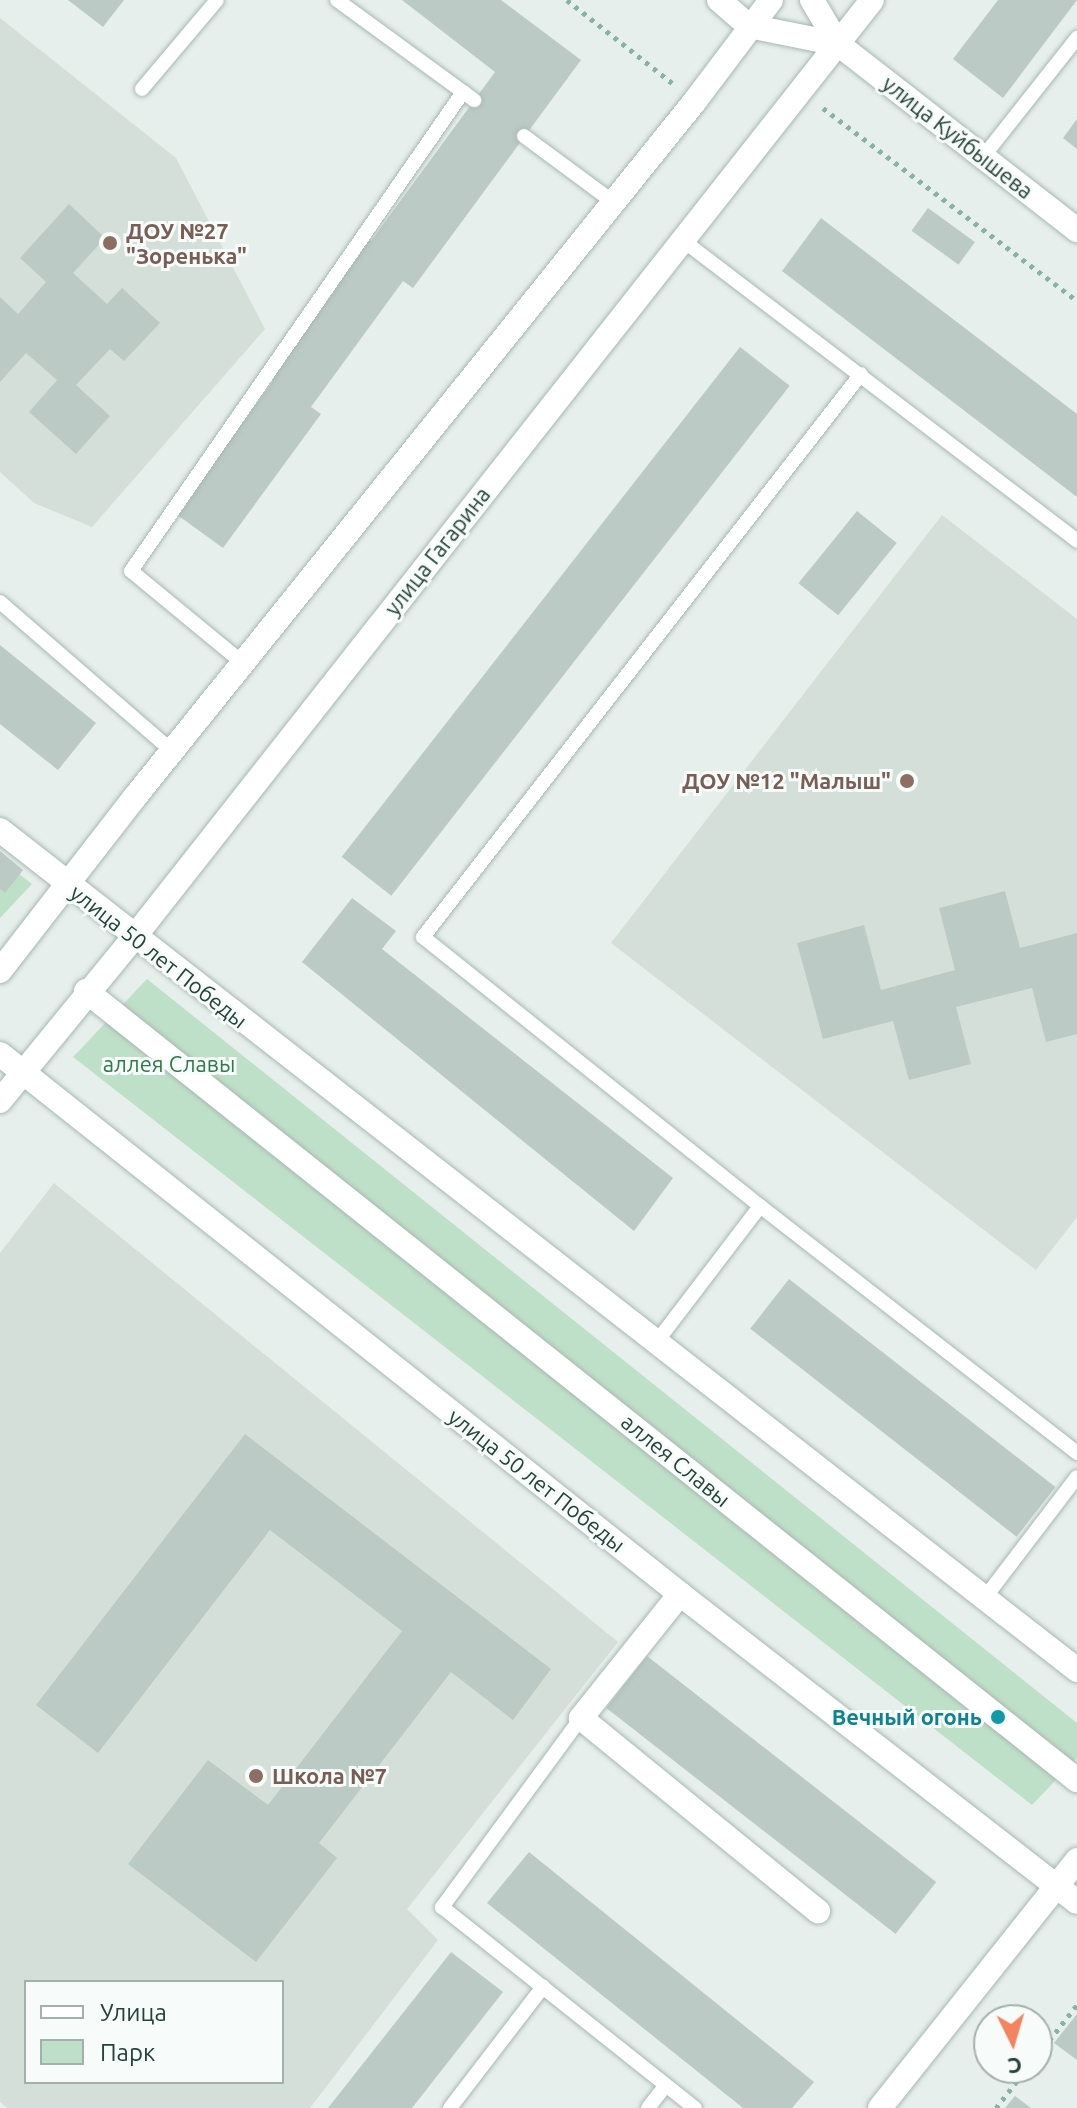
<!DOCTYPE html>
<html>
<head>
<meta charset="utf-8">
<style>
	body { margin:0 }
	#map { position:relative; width:1077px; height:2108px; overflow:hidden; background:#e6efeb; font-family:Ubuntu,sans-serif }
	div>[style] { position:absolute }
	.built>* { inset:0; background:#d4dfda }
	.green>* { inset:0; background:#bfe0c8 }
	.building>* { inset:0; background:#bbcac4; transform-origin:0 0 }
	.path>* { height:5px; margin-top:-2.5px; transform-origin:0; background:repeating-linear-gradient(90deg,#86b3a5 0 4px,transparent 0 10px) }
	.roads { filter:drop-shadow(0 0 2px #a8b8b2) drop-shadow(0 0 2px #a8b8b2) }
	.lane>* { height:14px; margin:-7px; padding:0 7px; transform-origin:7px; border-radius:7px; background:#fff }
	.street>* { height:24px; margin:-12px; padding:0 12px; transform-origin:12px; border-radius:12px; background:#fff }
	.secondary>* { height:24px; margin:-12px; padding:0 12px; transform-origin:12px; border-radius:12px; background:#fff }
	.dots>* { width:22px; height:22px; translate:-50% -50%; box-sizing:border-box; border:4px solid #f7fbf9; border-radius:50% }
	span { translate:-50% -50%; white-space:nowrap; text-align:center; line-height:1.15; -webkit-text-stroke:6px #f7fbf9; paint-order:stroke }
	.street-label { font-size:22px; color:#24423a }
	.education-label { font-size:22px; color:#785e54; font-weight:700 }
	.left { translate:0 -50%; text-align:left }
	.right { translate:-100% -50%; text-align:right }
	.park-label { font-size:22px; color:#2d7a4b }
	.culture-label { font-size:22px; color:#0d838f; font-weight:700 }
	.legend { position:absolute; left:24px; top:1980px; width:260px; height:104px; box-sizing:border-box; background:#f7fbf9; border:2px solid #a3b1ad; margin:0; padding:10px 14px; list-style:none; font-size:24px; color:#24423a }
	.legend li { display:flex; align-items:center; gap:16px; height:40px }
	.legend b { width:40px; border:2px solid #a3b1ad }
	.north { position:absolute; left:973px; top:2004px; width:80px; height:80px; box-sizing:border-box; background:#f7fbf9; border:2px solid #a3b1ad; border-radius:50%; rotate:175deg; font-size:22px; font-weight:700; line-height:32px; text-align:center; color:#24423a }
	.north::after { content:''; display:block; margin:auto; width:28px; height:36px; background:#f4845f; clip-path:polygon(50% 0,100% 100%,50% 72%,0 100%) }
</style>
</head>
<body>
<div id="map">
	<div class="built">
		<div style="clip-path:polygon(0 18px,176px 158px,265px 329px,92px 527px,34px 503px,0 472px)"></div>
		<div style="clip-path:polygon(942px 515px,1077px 619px,1077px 1217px,1036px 1270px,611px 943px)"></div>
		<div style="clip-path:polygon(evenodd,54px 1183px,618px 1642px,407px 1909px,438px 1940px,310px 2108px,7px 2108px,0 2102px,0 1253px,54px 1183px,26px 1982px,282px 1982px,282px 2082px,26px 2082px,26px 1982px)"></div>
	</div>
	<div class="green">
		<div style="clip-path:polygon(0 859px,32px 884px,0 918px)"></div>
		<div style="clip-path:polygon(147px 979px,1077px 1723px,1077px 1758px,1032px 1805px,73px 1057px)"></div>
	</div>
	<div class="building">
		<div style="clip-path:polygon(68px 0,124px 0,103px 27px)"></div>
		<div style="clip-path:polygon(402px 0,501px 0,581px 60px,413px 288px,403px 281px,311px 407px,321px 414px,223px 548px,176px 514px,273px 381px,262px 373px,363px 235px,371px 241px,495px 72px)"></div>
		<div style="clip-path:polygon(998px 0,1077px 0,1003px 98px,953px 59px)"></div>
		<div style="clip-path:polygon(1077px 119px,1077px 149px,1063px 138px)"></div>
		<div style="clip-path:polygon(69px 204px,105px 238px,73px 273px,107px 304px,122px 288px,160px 323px,124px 361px,110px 349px,76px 385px,110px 416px,76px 454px,29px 412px,57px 380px,26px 353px,0 382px,0 297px,18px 314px,46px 282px,20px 258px)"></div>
		<div style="left:928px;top:208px;width:58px;height:28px;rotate:36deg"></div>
		<div style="clip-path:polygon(821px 218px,1077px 414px,1077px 497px,782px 271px)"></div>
		<div style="left:740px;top:347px;width:63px;height:647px;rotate:38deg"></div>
		<div style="left:857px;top:511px;width:51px;height:93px;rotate:39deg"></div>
		<div style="clip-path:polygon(0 645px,96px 723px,58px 770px,0 724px)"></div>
		<div style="clip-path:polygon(0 851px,23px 870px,5px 893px,0 889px)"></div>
		<div style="clip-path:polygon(1005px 891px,1020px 948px,1077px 933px,1077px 1034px,1046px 1042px,1032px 988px,956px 1007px,971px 1064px,909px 1080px,893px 1021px,823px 1039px,797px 943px,864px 925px,881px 990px,955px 970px,939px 908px)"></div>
		<div style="clip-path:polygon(352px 898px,396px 931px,382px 949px,673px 1178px,634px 1231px,302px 962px)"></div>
		<div style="left:789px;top:1279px;width:338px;height:63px;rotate:38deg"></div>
		<div style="clip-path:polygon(245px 1434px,551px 1669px,513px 1720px,451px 1672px,319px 1843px,337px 1858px,256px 1962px,128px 1864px,208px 1760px,268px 1805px,402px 1631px,270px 1530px,98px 1753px,36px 1705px)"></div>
		<div style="left:647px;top:1656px;width:367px;height:66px;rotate:38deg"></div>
		<div style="clip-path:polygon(529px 1852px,814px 2082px,792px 2108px,743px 2108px,487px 1903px)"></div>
		<div style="clip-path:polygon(451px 1952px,503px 1992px,412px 2108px,328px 2108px)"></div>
		<div style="clip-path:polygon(1077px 2014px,1077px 2060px,1054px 2043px)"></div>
		<div style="clip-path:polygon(1015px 2096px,1031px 2108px,1005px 2108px)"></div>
	</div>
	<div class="path">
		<div style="left:567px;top:0;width:134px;rotate:38.3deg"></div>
		<div style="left:823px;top:108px;width:319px;rotate:37.2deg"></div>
		<div style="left:1037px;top:2056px;width:65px;rotate:-51.9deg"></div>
		<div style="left:996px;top:2108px;width:51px;rotate:-52.2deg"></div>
	</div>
	<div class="roads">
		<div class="lane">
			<div style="left:337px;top:0;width:170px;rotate:36.1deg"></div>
			<div style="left:142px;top:89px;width:116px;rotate:-49.9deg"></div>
			<div style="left:524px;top:136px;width:109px;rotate:36.5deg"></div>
			<div style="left:983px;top:157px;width:152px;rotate:-51.7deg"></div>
			<div style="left:681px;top:239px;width:498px;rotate:37.3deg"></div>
			<div style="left:0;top:602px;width:228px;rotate:40.9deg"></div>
			<div style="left:244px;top:664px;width:146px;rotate:-140.5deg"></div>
			<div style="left:131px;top:571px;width:583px;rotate:-55.27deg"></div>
			<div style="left:760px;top:1206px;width:402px;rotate:37.9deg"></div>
			<div style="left:655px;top:1344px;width:173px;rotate:-52.7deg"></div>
			<div style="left:760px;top:1206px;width:431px;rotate:-141.4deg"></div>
			<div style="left:423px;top:937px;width:713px;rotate:-52.12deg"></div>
			<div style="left:984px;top:1599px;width:153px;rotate:-52.7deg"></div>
			<div style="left:581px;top:1718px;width:235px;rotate:126.3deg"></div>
			<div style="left:442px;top:1907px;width:323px;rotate:38.5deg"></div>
			<div style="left:450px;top:2108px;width:153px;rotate:-52.5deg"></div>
			<div style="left:648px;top:2108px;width:29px;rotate:-52deg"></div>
		</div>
		<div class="street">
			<div style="left:86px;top:991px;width:1267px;rotate:38.53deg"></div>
			<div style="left:680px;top:1594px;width:159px;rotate:128.6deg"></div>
			<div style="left:581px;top:1718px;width:306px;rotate:39.2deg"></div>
		</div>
		<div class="secondary">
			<div style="left:719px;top:0;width:40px;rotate:41deg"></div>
			<div style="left:749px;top:26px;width:91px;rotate:11.4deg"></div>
			<div style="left:812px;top:0;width:51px;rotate:59.4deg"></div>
			<div style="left:838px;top:44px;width:303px;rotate:37.9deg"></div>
			<div style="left:0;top:830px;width:1366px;rotate:37.95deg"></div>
			<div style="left:0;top:971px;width:220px;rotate:-52.2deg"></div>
			<div style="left:135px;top:797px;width:893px;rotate:-51.18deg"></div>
			<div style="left:695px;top:101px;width:126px;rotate:-53deg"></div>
			<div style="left:0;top:1054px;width:868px;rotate:38.45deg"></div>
			<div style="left:680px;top:1594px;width:502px;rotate:37.8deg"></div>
			<div style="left:0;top:1101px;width:213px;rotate:-50.7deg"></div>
			<div style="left:135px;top:936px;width:1191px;rotate:-51.78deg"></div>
			<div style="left:880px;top:2108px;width:317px;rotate:-51.5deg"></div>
		</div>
	</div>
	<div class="dots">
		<div style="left:110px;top:243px;background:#8d6e63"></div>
		<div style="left:907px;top:781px;background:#8d6e63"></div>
		<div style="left:998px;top:1717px;background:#0f9aa8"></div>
		<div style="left:256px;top:1776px;background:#8d6e63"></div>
	</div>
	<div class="street-label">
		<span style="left:958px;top:137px;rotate:38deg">улица Куйбышева</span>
		<span style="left:437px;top:551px;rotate:-52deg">улица Гагарина</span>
		<span style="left:159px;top:956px;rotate:38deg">улица 50 лет Победы</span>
		<span style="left:676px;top:1460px;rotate:39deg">аллея Славы</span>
		<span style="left:537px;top:1480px;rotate:38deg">улица 50 лет Победы</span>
	</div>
	<div class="education-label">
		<span class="left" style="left:126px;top:243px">ДОУ №27<br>"Зоренька"</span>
		<span class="right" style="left:891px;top:781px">ДОУ №12 "Малыш"</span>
		<span class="left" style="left:272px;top:1776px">Школа №7</span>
	</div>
	<div class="park-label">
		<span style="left:169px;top:1064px">аллея Славы</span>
	</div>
	<div class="culture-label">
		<span class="right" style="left:982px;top:1717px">Вечный огонь</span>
	</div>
	<ul class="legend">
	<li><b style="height:10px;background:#fff"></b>Улица</li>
	<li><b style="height:22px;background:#bfe0c8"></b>Парк</li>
	</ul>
	<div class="north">С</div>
</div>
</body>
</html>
